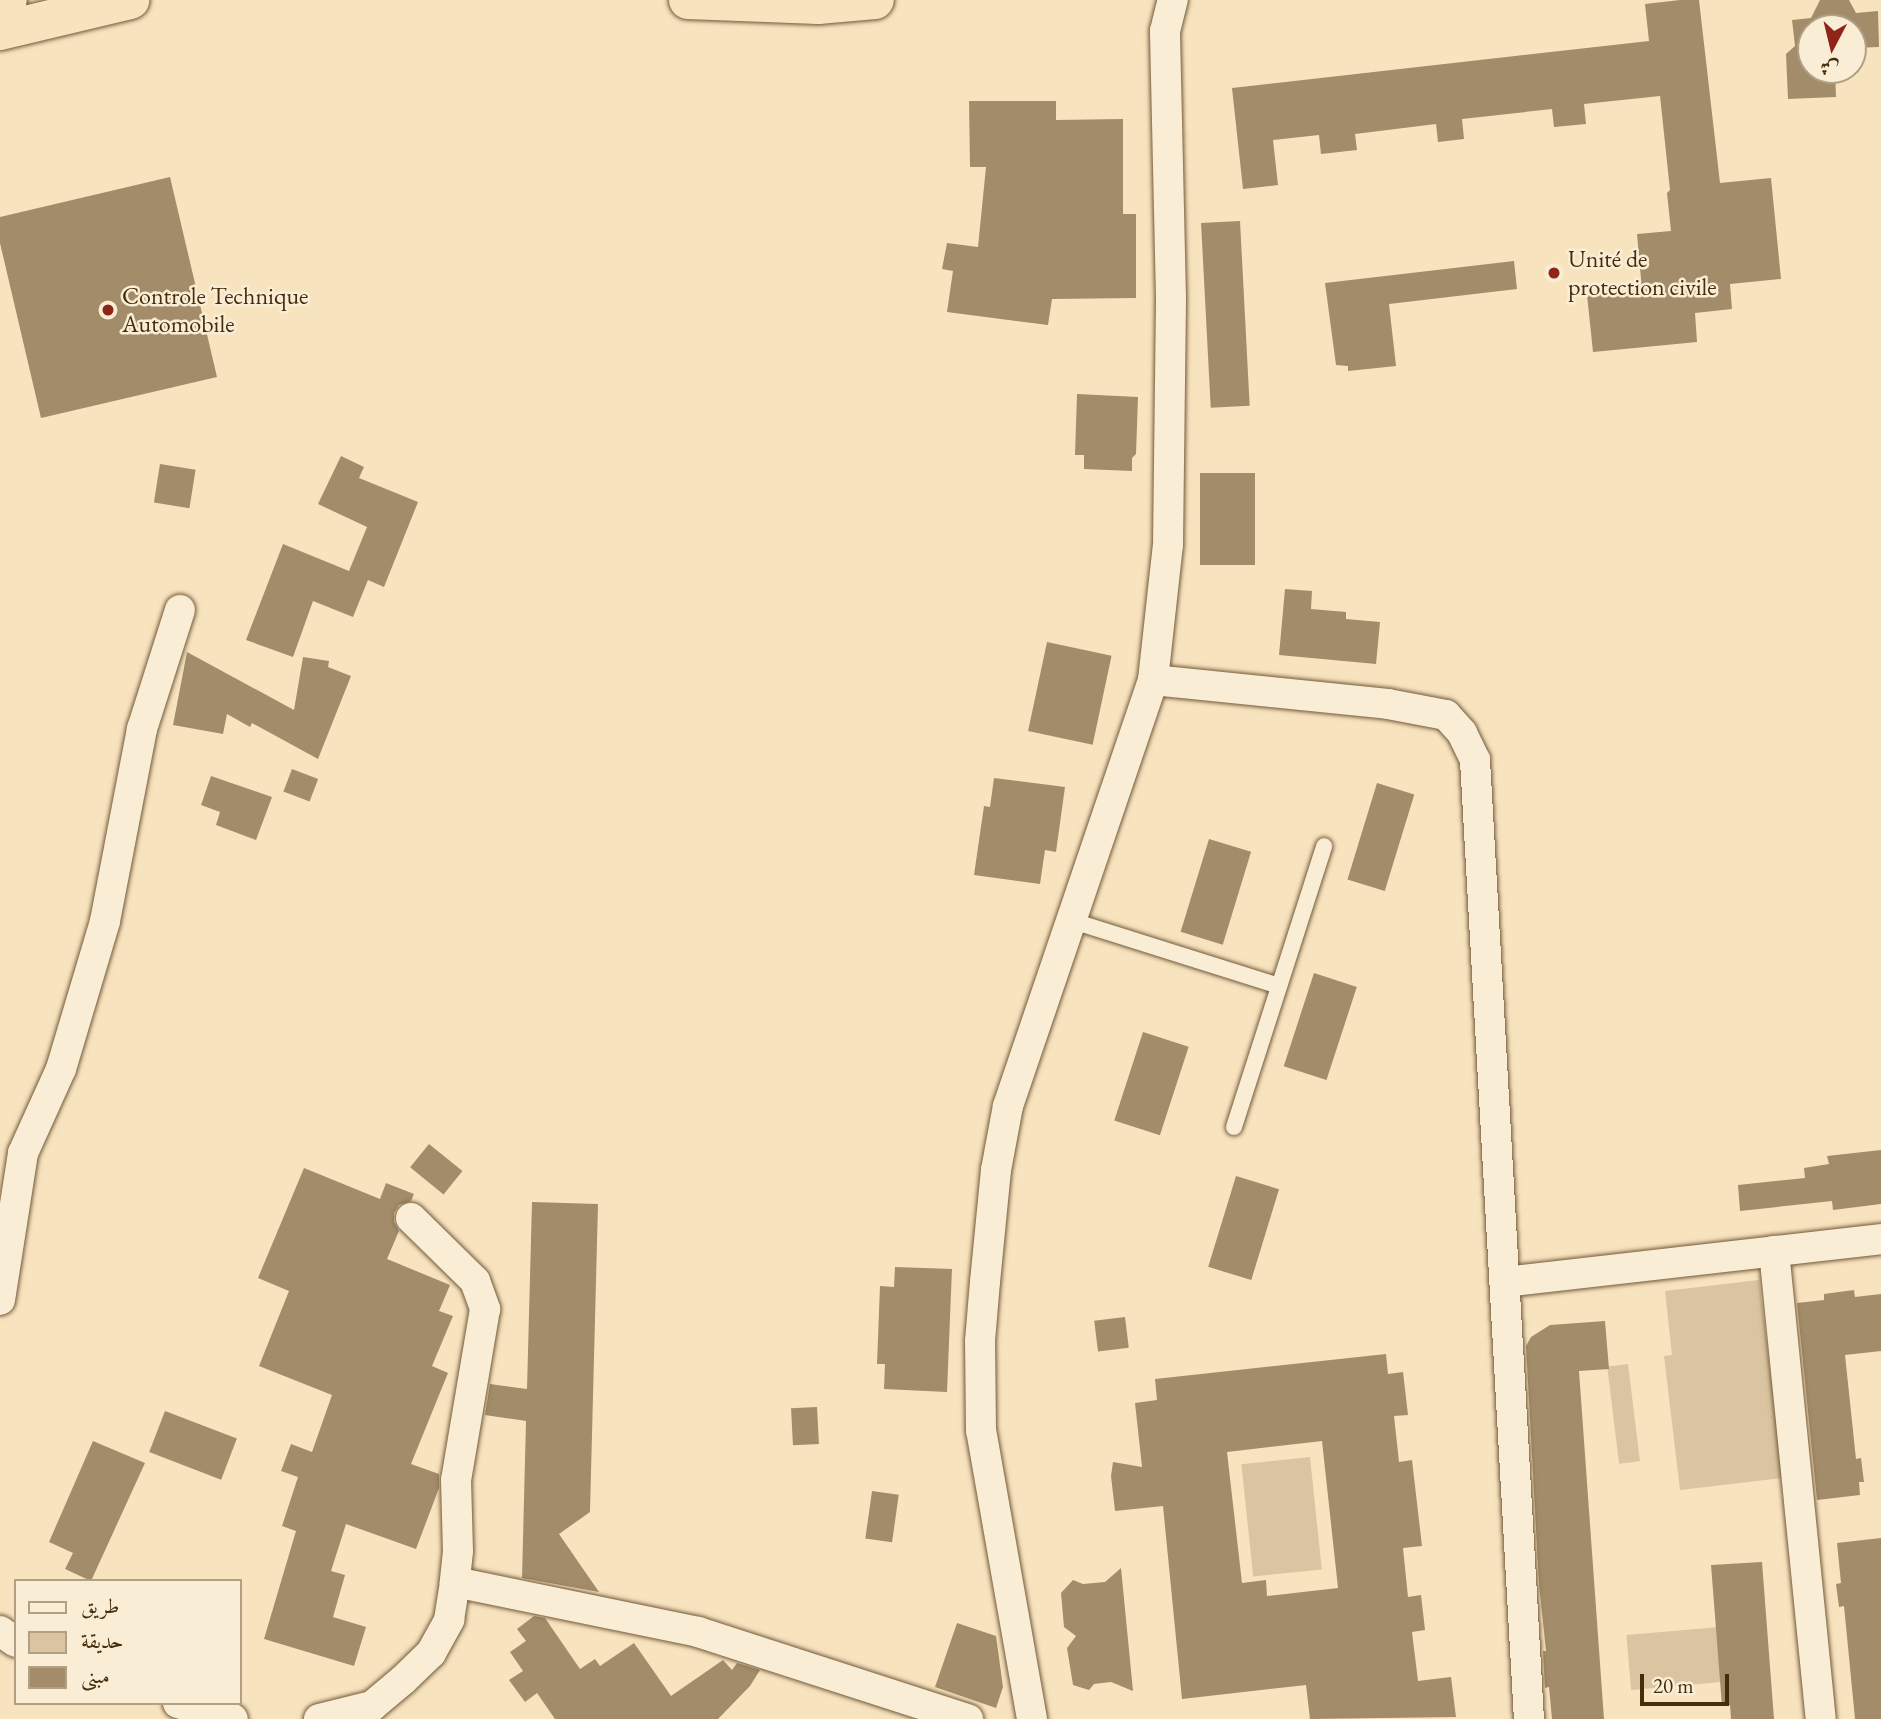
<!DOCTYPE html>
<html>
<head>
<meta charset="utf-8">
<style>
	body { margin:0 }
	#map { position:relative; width:1881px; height:1719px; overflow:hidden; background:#f8e3bf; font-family:"EB Garamond",Amiri,serif }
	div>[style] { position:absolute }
	.green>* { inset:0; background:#dac4a1; transform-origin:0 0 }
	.building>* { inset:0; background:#a28c69; transform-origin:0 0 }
	.roads { filter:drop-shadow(0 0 2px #725a39) drop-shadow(0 0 2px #725a39) }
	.lane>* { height:16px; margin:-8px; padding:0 8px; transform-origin:8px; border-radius:8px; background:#faedd5 }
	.street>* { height:30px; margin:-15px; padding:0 15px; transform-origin:15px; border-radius:15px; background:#faedd5 }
	.highway>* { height:38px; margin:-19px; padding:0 19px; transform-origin:19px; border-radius:19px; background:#f8e3bf }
	.dots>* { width:19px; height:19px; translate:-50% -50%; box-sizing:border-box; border:4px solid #faedd5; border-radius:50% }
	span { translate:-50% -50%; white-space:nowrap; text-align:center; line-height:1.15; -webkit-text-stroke:5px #faedd5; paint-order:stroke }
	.poi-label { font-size:24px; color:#452d0c }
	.left { translate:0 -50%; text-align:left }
	.legend { position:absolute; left:14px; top:1579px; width:228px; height:126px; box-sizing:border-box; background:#faedd5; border:2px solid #b2a085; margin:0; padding:9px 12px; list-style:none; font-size:21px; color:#452d0c }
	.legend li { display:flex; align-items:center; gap:14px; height:35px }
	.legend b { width:35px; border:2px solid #b2a085 }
	.north { position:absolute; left:1797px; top:14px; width:70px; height:70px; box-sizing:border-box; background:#faedd5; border:2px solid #b2a085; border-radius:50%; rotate:187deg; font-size:19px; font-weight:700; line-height:28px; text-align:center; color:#452d0c }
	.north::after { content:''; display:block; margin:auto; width:24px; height:32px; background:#8f2418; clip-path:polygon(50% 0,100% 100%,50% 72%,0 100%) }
	.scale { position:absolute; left:1640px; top:1674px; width:89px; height:32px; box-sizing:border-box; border:4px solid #452d0c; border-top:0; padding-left:9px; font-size:21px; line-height:24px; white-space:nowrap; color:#452d0c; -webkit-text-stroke:5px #faedd5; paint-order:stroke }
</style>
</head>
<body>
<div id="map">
	<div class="green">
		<div style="clip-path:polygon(1759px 1280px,1783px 1478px,1680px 1490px,1664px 1356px,1672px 1355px,1665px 1291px)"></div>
		<div style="left:1628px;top:1364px;width:98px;height:21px;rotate:83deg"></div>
		<div style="left:1310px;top:1457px;width:113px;height:69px;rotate:84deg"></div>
		<div style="left:1719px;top:1627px;width:55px;height:93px;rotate:85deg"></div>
	</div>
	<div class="building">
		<div style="clip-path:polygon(1680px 0,1699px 0,1720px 183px,1771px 178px,1781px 279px,1730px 284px,1732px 309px,1695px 313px,1697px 342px,1593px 352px,1587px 295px,1642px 290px,1637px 234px,1671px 231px,1667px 193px,1670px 190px,1660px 96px,1584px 104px,1586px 124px,1554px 127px,1552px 109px,1462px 119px,1464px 139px,1438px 142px,1436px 124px,1355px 134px,1357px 150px,1321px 154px,1319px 135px,1273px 140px,1278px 185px,1243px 189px,1232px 88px,1649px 41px,1645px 4px)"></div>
		<div style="clip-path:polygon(1820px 0,1849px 0,1856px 13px,1878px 11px,1879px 47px,1853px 48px,1853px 28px,1811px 28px,1811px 70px,1835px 70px,1836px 97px,1788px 99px,1786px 54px,1795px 46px,1792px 20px,1811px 18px)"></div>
		<div style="clip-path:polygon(969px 101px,1056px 101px,1056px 120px,1123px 119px,1123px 214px,1136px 214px,1136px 298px,1052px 299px,1048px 325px,947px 312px,953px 271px,942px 269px,947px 243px,978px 247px,986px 167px,970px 167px)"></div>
		<div style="clip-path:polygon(170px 177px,217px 377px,41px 418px,0 243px,0 217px)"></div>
		<div style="left:1240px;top:221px;width:185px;height:39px;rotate:87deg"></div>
		<div style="clip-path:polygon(1514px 261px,1517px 289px,1389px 304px,1396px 366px,1348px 371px,1348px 366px,1336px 365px,1325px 283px)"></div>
		<div style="clip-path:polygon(1077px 394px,1138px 397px,1136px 454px,1132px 458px,1132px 471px,1084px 469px,1084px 455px,1075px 455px)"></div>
		<div style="clip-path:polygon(341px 456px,364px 467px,359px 478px,418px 502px,384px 587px,368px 580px,353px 617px,313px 601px,293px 657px,246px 640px,283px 544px,349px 571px,367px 527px,318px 504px)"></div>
		<div style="left:160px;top:464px;width:36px;height:39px;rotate:9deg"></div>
		<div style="left:1200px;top:473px;width:55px;height:92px"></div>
		<div style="clip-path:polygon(1285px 589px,1312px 591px,1311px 609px,1346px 612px,1346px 619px,1380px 622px,1376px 664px,1279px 655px)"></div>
		<div style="left:1047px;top:642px;width:66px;height:91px;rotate:12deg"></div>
		<div style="clip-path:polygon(187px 652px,294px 710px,303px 657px,329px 661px,328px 667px,351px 676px,318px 759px,252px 723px,250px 727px,227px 714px,223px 734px,173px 725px)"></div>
		<div style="left:292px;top:769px;width:28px;height:24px;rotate:21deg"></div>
		<div style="clip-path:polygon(211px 776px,272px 797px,256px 840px,216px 825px,220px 812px,201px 805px)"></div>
		<div style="clip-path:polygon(994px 778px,1065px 787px,1056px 852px,1045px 850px,1040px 884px,974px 875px,984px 806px,990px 807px)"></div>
		<div style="left:1377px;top:783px;width:39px;height:101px;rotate:17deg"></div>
		<div style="left:1209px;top:839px;width:44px;height:97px;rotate:17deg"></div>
		<div style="left:1314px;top:973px;width:45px;height:98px;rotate:18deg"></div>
		<div style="left:1143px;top:1032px;width:48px;height:93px;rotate:18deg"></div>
		<div style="left:429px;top:1144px;width:43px;height:30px;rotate:39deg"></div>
		<div style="clip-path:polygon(1881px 1150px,1881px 1204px,1833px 1210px,1832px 1201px,1740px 1211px,1738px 1185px,1805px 1178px,1804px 1168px,1829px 1164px,1827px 1156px)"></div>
		<div style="clip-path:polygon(304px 1168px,380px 1199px,386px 1183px,414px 1194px,411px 1201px,399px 1205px,394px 1213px,394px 1222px,399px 1231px,387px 1259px,450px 1285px,439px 1311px,453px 1316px,432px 1366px,448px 1373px,411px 1464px,439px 1474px,439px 1488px,416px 1549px,346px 1524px,331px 1571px,345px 1575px,333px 1617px,366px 1627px,354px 1666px,264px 1639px,296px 1531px,282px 1526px,298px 1477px,281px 1471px,291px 1444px,312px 1452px,332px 1395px,259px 1366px,289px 1291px,258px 1278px)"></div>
		<div style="left:1236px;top:1176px;width:45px;height:95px;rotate:17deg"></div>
		<div style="clip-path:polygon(532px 1202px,598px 1204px,590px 1512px,559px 1534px,599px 1592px,522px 1578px,526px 1421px,485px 1415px,490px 1384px,527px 1389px)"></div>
		<div style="clip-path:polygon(895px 1267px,952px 1269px,947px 1392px,884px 1389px,885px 1364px,877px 1364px,880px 1286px,894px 1287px)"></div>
		<div style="clip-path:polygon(1854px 1290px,1855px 1297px,1881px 1294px,1881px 1351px,1845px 1355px,1856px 1459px,1861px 1458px,1864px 1482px,1859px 1482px,1860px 1495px,1817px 1500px,1797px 1303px,1824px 1300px,1824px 1294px)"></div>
		<div style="left:1125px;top:1317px;width:31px;height:31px;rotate:83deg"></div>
		<div style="clip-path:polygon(1605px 1321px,1609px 1369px,1579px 1371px,1604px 1719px,1552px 1719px,1549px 1687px,1545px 1688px,1543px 1651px,1546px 1651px,1539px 1584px,1526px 1346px,1531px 1337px,1550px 1325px)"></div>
		<div style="clip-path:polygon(evenodd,1386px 1354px,1388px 1374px,1403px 1372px,1408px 1415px,1394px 1416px,1399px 1462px,1412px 1460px,1422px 1546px,1403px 1548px,1408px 1597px,1421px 1595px,1425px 1630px,1412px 1632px,1418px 1681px,1451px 1677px,1456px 1717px,1310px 1719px,1306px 1685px,1182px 1699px,1163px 1506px,1115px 1511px,1111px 1476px,1113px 1462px,1142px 1467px,1135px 1403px,1157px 1400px,1155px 1379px,1386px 1354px,1322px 1441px,1338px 1588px,1267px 1596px,1266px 1580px,1242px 1583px,1227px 1452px,1322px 1441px)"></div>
		<div style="left:817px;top:1407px;width:37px;height:26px;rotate:87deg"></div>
		<div style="left:165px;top:1411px;width:77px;height:44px;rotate:21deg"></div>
		<div style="clip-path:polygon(93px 1441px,145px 1463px,91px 1581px,65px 1569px,73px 1553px,49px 1542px)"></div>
		<div style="left:872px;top:1491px;width:27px;height:48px;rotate:8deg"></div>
		<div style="clip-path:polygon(1881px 1538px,1881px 1719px,1855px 1719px,1844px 1606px,1839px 1607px,1836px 1584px,1841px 1583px,1837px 1543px)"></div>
		<div style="clip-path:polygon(1762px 1562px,1774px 1719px,1731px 1719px,1730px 1705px,1722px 1706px,1711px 1565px)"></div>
		<div style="clip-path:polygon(1121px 1568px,1133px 1691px,1111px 1682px,1094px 1684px,1089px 1690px,1073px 1685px,1067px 1648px,1076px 1636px,1064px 1627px,1061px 1593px,1073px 1580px,1083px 1584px,1105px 1582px)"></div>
		<div style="clip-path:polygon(534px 1616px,545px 1618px,580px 1669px,595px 1659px,600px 1666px,634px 1643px,671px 1696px,723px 1660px,732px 1670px,737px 1663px,760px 1670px,750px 1686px,718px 1719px,555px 1719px,537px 1693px,525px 1702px,509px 1680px,523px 1671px,510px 1652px,526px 1641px,517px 1629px)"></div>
		<div style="clip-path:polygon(957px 1623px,996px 1636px,1003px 1687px,996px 1708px,935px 1687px)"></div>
	</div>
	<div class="roads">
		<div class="lane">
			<div style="left:1073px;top:921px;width:216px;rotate:17.5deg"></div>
			<div style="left:1234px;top:1127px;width:295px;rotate:-72.2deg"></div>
		</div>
		<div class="street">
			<div style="left:1153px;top:680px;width:236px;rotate:5.8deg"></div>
			<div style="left:1388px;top:704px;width:59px;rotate:10.7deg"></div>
			<div style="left:1446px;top:715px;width:24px;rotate:48deg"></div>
			<div style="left:1462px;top:733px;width:30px;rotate:64deg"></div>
			<div style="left:1475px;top:760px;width:961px;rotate:86.78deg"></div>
			<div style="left:411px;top:1218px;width:90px;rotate:44.5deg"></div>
			<div style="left:475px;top:1281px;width:30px;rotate:70deg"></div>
			<div style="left:485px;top:1309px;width:173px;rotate:99.6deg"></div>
			<div style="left:456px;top:1480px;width:71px;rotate:88.4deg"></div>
			<div style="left:458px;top:1551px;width:31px;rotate:96deg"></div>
			<div style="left:455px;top:1582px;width:248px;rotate:11.6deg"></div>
			<div style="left:698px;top:1632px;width:284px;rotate:17.9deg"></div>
			<div style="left:1774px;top:1251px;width:470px;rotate:84.3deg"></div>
			<div style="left:1505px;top:1282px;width:378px;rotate:-6.5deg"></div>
			<div style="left:0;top:1300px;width:149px;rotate:-81.1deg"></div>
			<div style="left:23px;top:1153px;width:92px;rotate:-65.7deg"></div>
			<div style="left:61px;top:1069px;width:154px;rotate:-73.4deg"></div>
			<div style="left:105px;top:921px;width:196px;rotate:-79.1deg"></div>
			<div style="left:142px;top:729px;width:125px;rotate:-72.3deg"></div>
			<div style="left:0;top:1631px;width:19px;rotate:35deg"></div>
			<div style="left:178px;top:1703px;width:57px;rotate:16.2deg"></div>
			<div style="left:319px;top:1719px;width:55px;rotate:-13.8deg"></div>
			<div style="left:372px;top:1706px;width:40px;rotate:-40deg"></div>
			<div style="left:403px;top:1680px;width:39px;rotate:-44deg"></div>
			<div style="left:431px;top:1653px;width:38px;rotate:-61deg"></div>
			<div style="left:449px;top:1620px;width:38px;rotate:-81deg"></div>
			<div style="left:1032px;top:1719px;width:292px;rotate:-100deg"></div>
			<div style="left:981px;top:1431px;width:90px;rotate:-90.6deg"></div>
			<div style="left:980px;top:1341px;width:59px;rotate:-85.2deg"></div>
			<div style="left:985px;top:1282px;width:113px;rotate:-84.4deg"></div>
			<div style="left:996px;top:1170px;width:65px;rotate:-79.4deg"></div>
			<div style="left:1008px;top:1106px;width:450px;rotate:-71.2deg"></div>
			<div style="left:1153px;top:680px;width:136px;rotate:-83.7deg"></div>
			<div style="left:1168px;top:545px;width:247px;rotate:-89.3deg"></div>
			<div style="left:1171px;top:298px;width:267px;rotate:-91.3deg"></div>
			<div style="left:1165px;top:31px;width:32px;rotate:-76deg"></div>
		</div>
		<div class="highway">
			<div style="left:688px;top:0;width:130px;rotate:2.2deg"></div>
			<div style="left:818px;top:5px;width:57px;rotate:-5deg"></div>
			<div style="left:0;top:2px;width:8px;rotate:-14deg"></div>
			<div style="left:0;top:31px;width:134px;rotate:-13.4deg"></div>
		</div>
	</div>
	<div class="dots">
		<div style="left:1554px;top:273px;background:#8f2418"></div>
		<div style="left:108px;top:310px;background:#8f2418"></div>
	</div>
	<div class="poi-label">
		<span class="left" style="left:1568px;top:273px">Unité de<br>protection civile</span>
		<span class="left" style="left:122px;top:310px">Controle Technique<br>Automobile</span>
	</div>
	<ul class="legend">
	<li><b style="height:9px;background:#faedd5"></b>طريق</li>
	<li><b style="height:19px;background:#dac4a1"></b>حديقة</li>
	<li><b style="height:19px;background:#a28c69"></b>مبنى</li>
	</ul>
	<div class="north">ش</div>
	<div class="scale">20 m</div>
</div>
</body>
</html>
